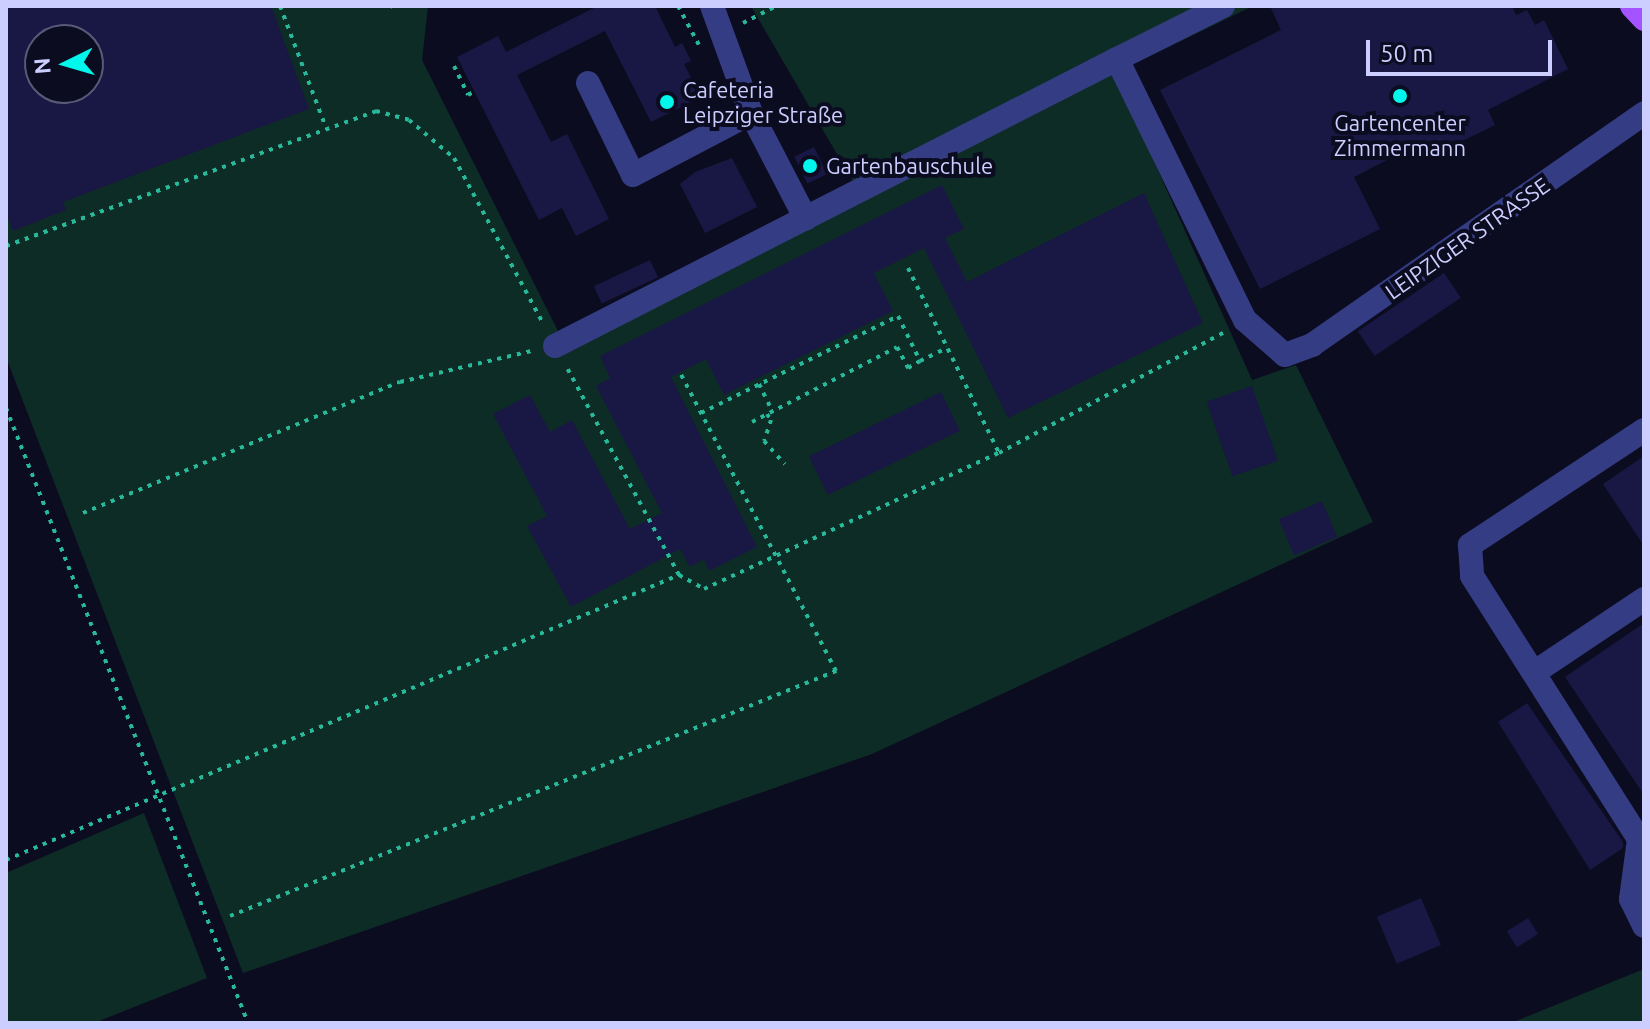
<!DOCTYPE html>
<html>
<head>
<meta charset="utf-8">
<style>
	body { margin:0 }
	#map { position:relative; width:1650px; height:1029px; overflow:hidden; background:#0c0c21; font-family:Ubuntu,sans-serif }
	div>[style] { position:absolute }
	.green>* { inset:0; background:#0e2c26 }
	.building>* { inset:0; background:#191743; transform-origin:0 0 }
	.path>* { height:4px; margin-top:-2px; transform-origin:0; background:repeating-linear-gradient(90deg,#27b99a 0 4px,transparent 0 10px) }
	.minor>* { height:24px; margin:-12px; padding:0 12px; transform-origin:12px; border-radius:12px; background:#343d83 }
	.major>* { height:24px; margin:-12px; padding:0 12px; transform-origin:12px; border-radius:12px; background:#a553ff }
	.dots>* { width:22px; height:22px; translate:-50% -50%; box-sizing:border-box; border:4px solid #0c0c21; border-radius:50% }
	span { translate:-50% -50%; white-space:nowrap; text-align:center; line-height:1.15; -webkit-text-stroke:8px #0c0c21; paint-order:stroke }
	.poi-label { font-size:22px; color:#ccceff }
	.left { translate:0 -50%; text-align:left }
	.street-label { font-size:22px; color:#ccceff }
	.frame { position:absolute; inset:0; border:8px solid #ccceff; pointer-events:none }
	.north { position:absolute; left:24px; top:24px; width:80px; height:80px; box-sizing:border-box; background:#0c0c21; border:2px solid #595a7a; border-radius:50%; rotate:265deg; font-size:22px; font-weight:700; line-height:32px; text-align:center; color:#ccceff }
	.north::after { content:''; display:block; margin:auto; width:28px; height:36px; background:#00f7eb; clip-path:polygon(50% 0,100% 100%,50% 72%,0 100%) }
	.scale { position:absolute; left:1366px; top:40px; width:186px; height:36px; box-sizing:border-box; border:4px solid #ccceff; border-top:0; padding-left:10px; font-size:24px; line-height:28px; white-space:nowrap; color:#ccceff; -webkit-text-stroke:6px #0c0c21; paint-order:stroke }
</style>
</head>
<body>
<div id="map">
	<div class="green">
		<div style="clip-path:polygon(evenodd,6px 6px,428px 6px,422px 60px,561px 337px,859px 192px,751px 6px,1253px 6px,1142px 60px,1111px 66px,1252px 380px,1296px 365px,1373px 522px,872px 754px,243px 973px,6px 357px,6px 6px,40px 40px,88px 40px,88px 88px,40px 88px,40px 40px)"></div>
		<div style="clip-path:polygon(144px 813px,207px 978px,94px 1023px,6px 1023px,6px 873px)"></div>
		<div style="clip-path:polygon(1644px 969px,1644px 1023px,1511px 1023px)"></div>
	</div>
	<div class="building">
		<div style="clip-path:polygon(evenodd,6px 6px,271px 6px,309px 109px,63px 202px,66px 210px,13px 231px,6px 212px,6px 6px,40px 40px,88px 40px,88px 88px,40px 88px,40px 40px)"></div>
		<div style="clip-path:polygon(598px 6px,655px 6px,675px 47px,682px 43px,691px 61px,684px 64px,701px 97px,651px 122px,605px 31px,517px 75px,551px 142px,567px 134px,609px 219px,576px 236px,562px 208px,539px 220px,457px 57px,498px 36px,506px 52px)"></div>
		<div style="clip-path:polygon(1270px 6px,1512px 6px,1516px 15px,1527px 10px,1535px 25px,1544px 20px,1568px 69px,1488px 110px,1495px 125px,1434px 155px,1426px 140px,1354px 177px,1380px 229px,1260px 289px,1160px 90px,1281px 30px)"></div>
		<div style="left:814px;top:147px;width:30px;height:22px;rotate:64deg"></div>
		<div style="clip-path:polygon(732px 158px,757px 207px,705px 233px,680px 184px,695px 172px)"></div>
		<div style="clip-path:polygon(942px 185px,964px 229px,945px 238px,967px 282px,1144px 193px,1203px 323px,1008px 418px,924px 248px,874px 273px,893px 311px,724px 395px,706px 359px,671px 377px,757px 547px,709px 571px,704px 559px,690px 567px,680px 549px,571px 607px,527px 526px,547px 516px,493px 414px,530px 395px,550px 432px,572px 420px,630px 529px,662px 513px,596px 386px,610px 378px,600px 356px)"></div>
		<div style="left:650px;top:260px;width:19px;height:62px;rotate:65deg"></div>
		<div style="left:1444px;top:273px;width:30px;height:104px;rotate:56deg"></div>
		<div style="left:1252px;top:386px;width:79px;height:48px;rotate:71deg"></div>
		<div style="left:941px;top:392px;width:43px;height:147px;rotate:64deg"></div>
		<div style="clip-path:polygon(1644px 456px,1644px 546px,1603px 484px)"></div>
		<div style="left:1322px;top:501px;width:39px;height:47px;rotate:67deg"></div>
		<div style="clip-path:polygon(1644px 623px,1644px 795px,1565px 677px)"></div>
		<div style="clip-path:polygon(1527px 703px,1623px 842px,1623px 848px,1590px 870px,1498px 722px)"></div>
		<div style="left:1421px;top:898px;width:51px;height:48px;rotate:67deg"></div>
		<div style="left:1528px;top:918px;width:19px;height:25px;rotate:58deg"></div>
	</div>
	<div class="path">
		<div style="left:280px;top:6px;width:130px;rotate:69.3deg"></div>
		<div style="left:391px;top:6px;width:2px;rotate:27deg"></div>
		<div style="left:678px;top:6px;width:44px;rotate:61.7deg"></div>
		<div style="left:743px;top:23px;width:38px;rotate:-27deg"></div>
		<div style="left:454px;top:66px;width:32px;rotate:64deg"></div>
		<div style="left:468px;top:95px;width:8px;rotate:-30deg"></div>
		<div style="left:6px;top:246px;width:394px;rotate:-20deg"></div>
		<div style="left:376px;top:111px;width:34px;rotate:15deg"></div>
		<div style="left:409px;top:120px;width:59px;rotate:40.2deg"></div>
		<div style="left:454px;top:158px;width:190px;rotate:61.7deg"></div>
		<div style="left:908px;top:268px;width:206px;rotate:63.8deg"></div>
		<div style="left:759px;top:384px;width:30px;rotate:64deg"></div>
		<div style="left:6px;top:408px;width:661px;rotate:68.52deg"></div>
		<div style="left:701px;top:413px;width:220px;rotate:-26.2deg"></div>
		<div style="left:898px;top:316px;width:50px;rotate:63.9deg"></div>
		<div style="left:920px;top:361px;width:30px;rotate:-26deg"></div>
		<div style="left:767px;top:414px;width:7px;rotate:56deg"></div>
		<div style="left:771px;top:420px;width:22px;rotate:108deg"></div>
		<div style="left:764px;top:441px;width:31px;rotate:48deg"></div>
		<div style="left:752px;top:422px;width:163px;rotate:-27.3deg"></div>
		<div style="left:897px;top:347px;width:24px;rotate:62deg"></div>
		<div style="left:908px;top:368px;width:14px;rotate:-30deg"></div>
		<div style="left:83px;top:513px;width:343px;rotate:-22.5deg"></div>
		<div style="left:400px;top:382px;width:135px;rotate:-13.3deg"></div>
		<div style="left:679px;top:575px;width:29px;rotate:29deg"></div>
		<div style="left:704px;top:589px;width:325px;rotate:-24.8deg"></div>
		<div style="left:999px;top:453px;width:256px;rotate:-28.2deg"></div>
		<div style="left:6px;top:860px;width:731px;rotate:-22.95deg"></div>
		<div style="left:679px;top:575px;width:235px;rotate:-118.4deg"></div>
		<div style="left:230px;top:916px;width:654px;rotate:-22.01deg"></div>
		<div style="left:836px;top:671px;width:339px;rotate:-117.6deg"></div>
	</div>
	<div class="minor">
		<div style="left:712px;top:6px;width:114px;rotate:70deg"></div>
		<div style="left:1223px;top:6px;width:119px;rotate:153.4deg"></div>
		<div style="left:1117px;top:59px;width:291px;rotate:63.9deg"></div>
		<div style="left:1245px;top:320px;width:53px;rotate:41.2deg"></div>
		<div style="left:1285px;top:355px;width:29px;rotate:-20deg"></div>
		<div style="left:1312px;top:345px;width:405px;rotate:-34.9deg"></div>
		<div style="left:588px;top:83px;width:102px;rotate:63.9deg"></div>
		<div style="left:633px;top:175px;width:133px;rotate:-27.7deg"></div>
		<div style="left:751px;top:113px;width:119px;rotate:62.6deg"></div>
		<div style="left:555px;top:346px;width:631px;rotate:-27.05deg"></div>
		<div style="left:1644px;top:430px;width:209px;rotate:146.5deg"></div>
		<div style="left:1470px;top:545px;width:31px;rotate:86deg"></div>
		<div style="left:1472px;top:576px;width:312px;rotate:57.6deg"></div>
		<div style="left:1639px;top:839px;width:61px;rotate:97.6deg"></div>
		<div style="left:1631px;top:899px;width:30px;rotate:64deg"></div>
		<div style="left:1535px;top:672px;width:131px;rotate:-33.8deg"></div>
	</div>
	<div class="major">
		<div style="left:1632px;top:6px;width:18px;rotate:47deg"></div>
	</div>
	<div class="dots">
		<div style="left:1400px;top:96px;background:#00f7eb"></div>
		<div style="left:667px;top:102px;background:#00f7eb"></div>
		<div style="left:810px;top:166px;background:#00f7eb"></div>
	</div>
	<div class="poi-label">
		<span class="left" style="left:683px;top:102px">Cafeteria<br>Leipziger Straße</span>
		<span style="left:1400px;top:135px">Gartencenter<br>Zimmermann</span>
		<span class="left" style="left:826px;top:166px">Gartenbauschule</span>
	</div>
	<div class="street-label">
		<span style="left:1467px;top:238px;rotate:-35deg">LEIPZIGER STRASSE</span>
	</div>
	<div class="frame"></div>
	<div class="north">N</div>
	<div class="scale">50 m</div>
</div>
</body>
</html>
